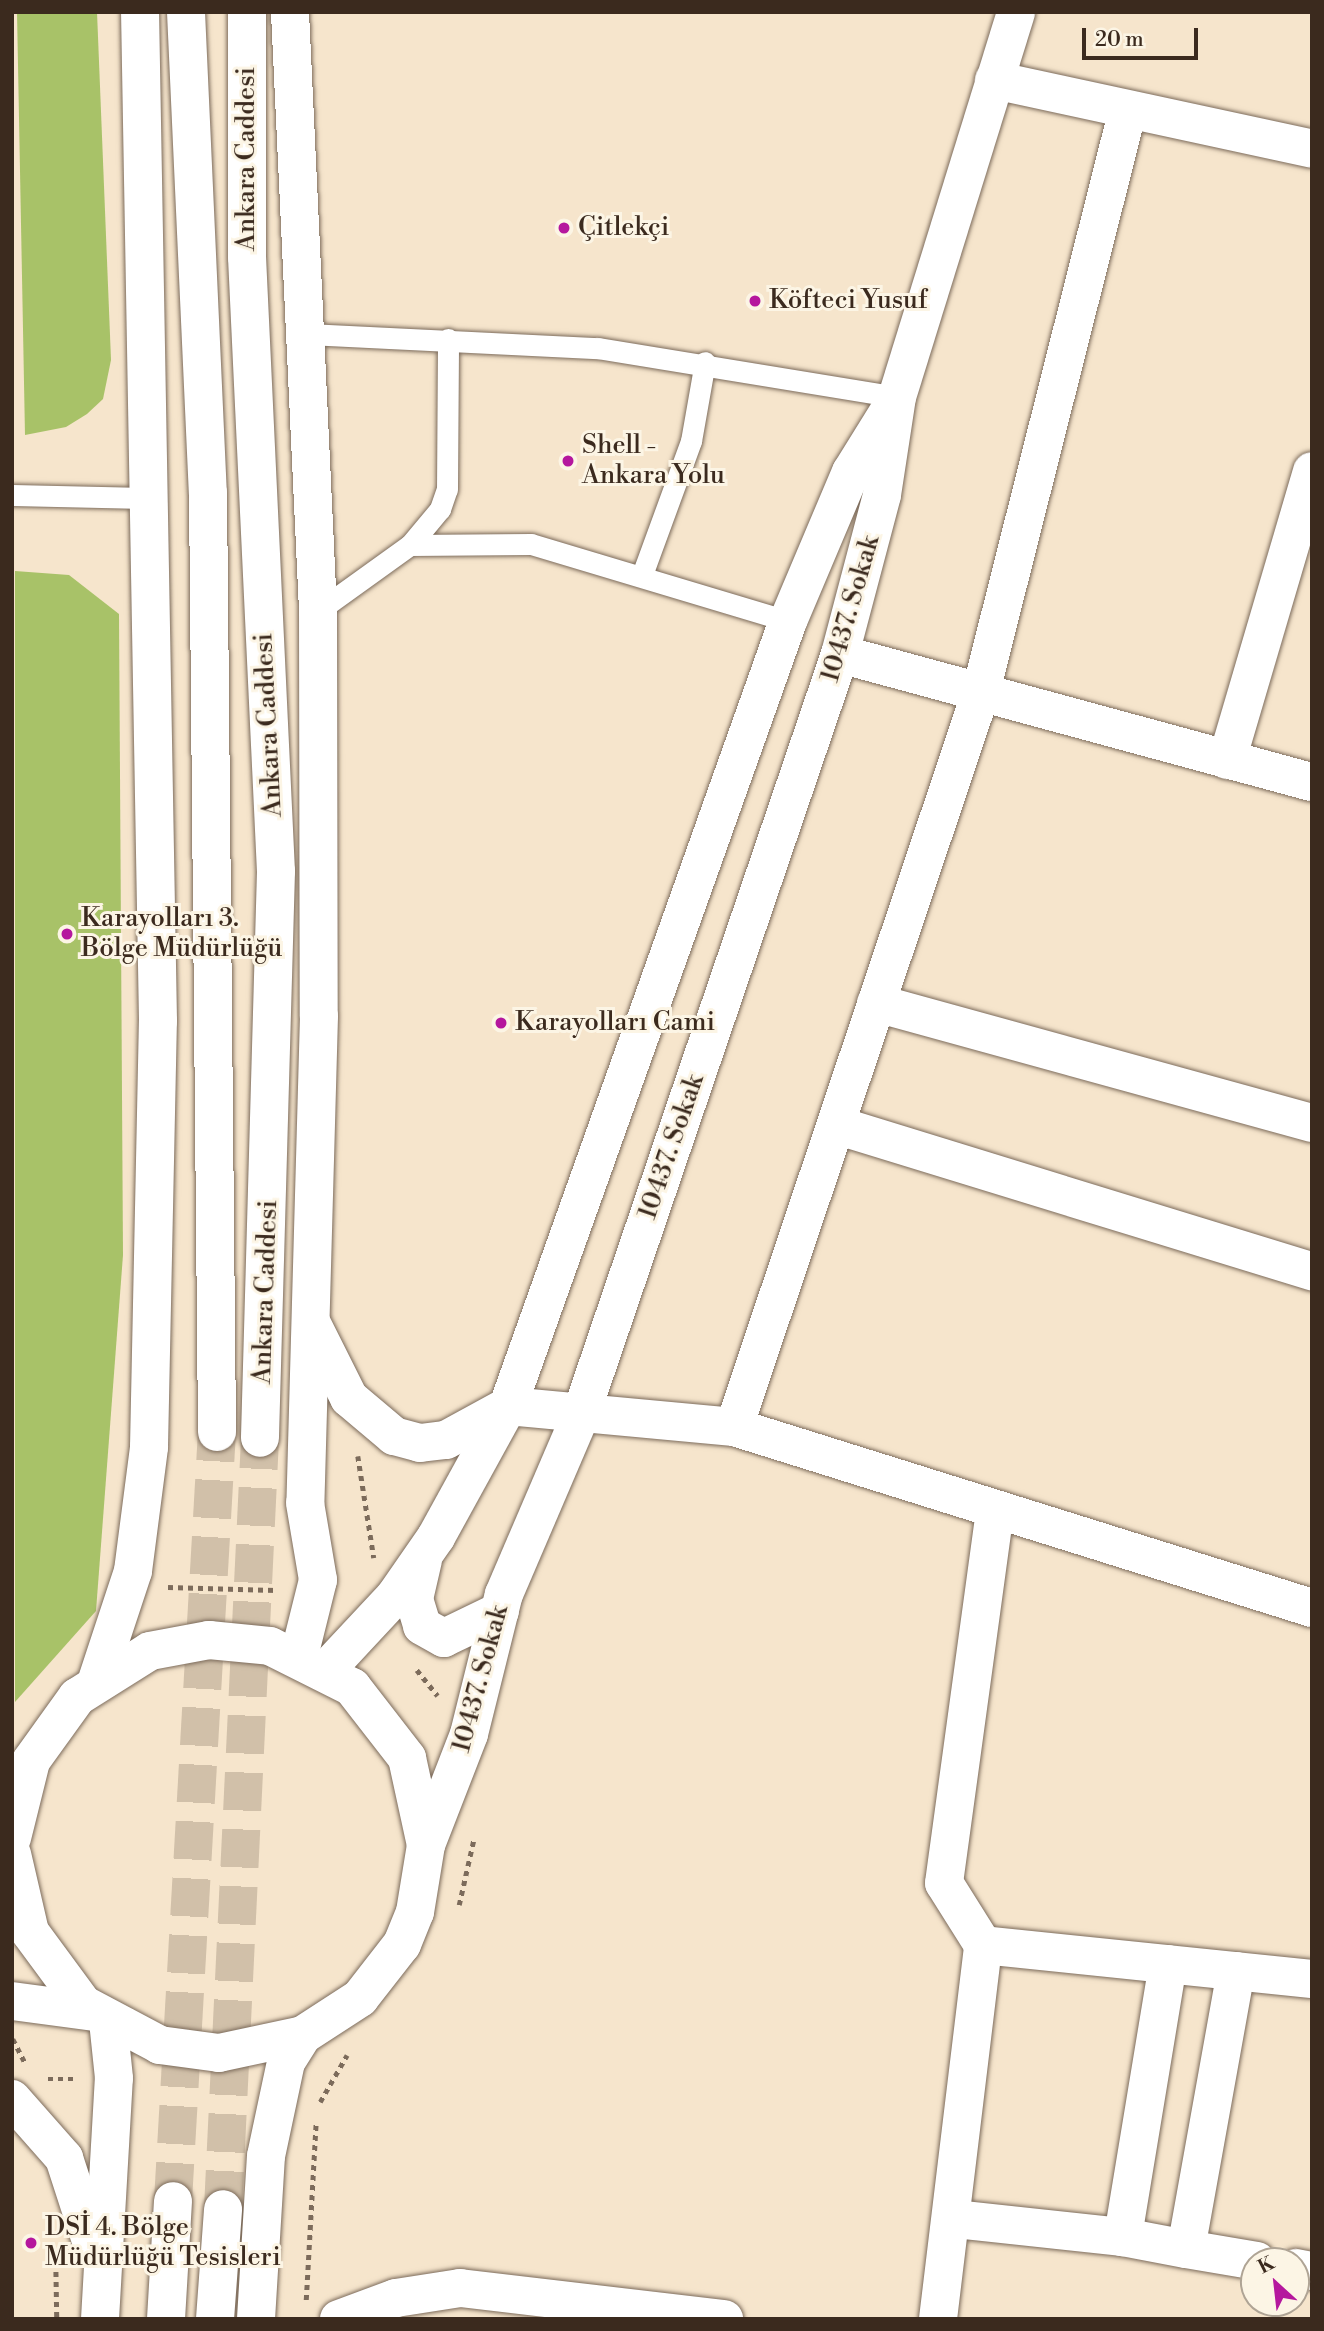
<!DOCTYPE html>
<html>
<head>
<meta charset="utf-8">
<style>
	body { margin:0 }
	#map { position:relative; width:1324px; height:2331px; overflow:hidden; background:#f6e5cc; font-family:"Libre Bodoni",serif }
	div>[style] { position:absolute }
	.green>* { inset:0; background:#a8c268 }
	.primary-tunnel>* { height:38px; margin-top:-19px; transform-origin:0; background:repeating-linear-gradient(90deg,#d1c0a9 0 38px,transparent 0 57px) }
	.path>* { height:4.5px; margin-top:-2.25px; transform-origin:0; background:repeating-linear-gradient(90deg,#7c6b5b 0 5px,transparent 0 10px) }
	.roads { filter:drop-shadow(0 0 2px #7c6b5b) drop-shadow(0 0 2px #7c6b5b) }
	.service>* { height:21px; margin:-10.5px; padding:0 10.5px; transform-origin:10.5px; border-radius:10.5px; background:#fff }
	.minor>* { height:38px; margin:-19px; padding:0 19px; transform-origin:19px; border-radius:19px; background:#fff }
	.tertiary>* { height:38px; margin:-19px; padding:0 19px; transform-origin:19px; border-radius:19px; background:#fff }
	.primary>* { height:38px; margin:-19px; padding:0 19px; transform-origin:19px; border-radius:19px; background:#fff }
	.dots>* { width:19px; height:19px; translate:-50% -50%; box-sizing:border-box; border:4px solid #fcf5e5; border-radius:50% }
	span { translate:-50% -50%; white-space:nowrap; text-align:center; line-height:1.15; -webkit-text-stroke:6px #fcf5e5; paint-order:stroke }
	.street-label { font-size:26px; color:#3b2a1e }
	.poi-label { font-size:26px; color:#3b2a1e }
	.left { translate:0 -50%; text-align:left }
	.frame { position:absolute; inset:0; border:14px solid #3b2a1e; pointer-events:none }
	.north { position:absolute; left:1240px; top:2247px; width:70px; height:70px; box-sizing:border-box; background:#fcf5e5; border:2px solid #afa495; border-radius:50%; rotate:333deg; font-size:19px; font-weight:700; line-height:28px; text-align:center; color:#3b2a1e }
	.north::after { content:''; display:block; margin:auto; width:24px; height:32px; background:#b5179e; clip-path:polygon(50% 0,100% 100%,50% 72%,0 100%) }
	.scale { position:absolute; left:1082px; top:28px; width:116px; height:32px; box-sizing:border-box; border:4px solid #3b2a1e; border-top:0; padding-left:9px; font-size:21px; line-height:24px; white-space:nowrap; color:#3b2a1e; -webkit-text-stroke:5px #fcf5e5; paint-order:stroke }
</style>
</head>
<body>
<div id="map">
	<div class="green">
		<div style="clip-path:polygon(17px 12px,97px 12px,111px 360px,103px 399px,87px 414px,66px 427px,25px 435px)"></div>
		<div style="clip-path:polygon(15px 571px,69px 575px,119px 614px,123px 1255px,96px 1611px,15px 1702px)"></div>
	</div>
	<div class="primary-tunnel">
		<div style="left:173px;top:2201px;width:770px;rotate:-86.73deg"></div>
		<div style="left:223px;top:2209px;width:772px;rotate:-87.25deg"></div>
	</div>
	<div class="path">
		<div style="left:358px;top:1456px;width:103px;rotate:81.1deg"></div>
		<div style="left:168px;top:1587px;width:110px;rotate:1.6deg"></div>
		<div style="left:417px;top:1670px;width:33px;rotate:51deg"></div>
		<div style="left:459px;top:1905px;width:69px;rotate:-77.4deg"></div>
		<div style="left:13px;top:2039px;width:27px;rotate:63deg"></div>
		<div style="left:48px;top:2079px;width:26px"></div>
		<div style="left:320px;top:2102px;width:54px;rotate:-60.1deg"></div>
		<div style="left:56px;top:2262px;width:57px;rotate:89deg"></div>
		<div style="left:306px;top:2300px;width:179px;rotate:-86.8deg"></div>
	</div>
	<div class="roads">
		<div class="service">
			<div style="left:308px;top:334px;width:290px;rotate:2.8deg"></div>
			<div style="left:598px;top:348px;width:303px;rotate:9.3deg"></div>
			<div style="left:12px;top:495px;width:134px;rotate:1.3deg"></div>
			<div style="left:410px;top:545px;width:121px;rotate:-0.5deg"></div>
			<div style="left:531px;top:544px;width:268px;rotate:16.7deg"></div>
			<div style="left:642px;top:575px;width:143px;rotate:-69.9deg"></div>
			<div style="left:691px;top:441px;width:80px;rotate:-80deg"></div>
			<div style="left:318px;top:611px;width:113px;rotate:-35.7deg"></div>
			<div style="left:410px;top:545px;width:47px;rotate:-50.2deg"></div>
			<div style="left:440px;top:509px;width:21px;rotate:-71deg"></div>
			<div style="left:447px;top:489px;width:150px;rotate:-89.6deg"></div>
		</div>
		<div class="minor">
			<div style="left:994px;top:80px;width:325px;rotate:12.2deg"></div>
			<div style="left:897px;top:397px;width:403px;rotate:-72.8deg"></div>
			<div style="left:840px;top:654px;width:489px;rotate:15.2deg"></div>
			<div style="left:1227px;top:760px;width:301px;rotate:-73.6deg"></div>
			<div style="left:876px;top:1003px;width:452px;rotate:15.4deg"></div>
			<div style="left:836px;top:1125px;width:498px;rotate:17.1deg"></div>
			<div style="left:508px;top:1406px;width:227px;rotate:5.3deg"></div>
			<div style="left:734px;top:1427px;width:606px;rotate:17.39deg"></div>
			<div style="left:734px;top:1427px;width:772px;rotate:-71.42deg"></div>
			<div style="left:980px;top:695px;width:600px;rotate:-75.82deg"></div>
			<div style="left:983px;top:1945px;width:331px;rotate:5.9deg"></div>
			<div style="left:1168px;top:1964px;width:277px;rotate:99.4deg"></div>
			<div style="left:1123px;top:2237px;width:64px;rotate:10.8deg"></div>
			<div style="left:1236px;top:1971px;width:282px;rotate:100.2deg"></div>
			<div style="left:1186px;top:2249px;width:72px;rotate:9.6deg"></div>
			<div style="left:954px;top:2219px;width:170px;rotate:6.1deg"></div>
			<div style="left:1296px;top:2268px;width:16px;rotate:11deg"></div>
			<div style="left:339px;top:2319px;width:61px;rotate:-20.2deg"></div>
			<div style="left:396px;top:2298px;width:65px;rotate:-8.9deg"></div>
			<div style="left:460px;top:2288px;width:266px;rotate:6.7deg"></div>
			<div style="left:938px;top:2319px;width:377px;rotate:-83.1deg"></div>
			<div style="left:983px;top:1945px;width:73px;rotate:-122.2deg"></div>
			<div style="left:944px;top:1883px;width:377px;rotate:-82.2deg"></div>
		</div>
		<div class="tertiary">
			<div style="left:423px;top:1560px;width:40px;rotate:103deg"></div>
			<div style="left:414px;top:1599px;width:28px;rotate:73deg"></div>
			<div style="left:422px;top:1626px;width:25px;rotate:29deg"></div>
			<div style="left:444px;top:1638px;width:62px;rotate:-25.7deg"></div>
			<div style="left:327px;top:1669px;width:100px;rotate:-47deg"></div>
			<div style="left:395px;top:1596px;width:72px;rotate:-55.2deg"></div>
			<div style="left:436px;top:1537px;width:149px;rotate:-61.2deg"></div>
			<div style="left:508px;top:1406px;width:833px;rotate:-70.37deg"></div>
			<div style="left:788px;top:621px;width:162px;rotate:-67.1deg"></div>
			<div style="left:851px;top:472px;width:72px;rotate:-58.1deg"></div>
			<div style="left:426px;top:1845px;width:119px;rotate:-68.8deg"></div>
			<div style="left:469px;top:1734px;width:144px;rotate:-76deg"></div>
			<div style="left:504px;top:1594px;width:196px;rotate:-66.8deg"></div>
			<div style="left:581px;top:1414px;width:803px;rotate:-71.18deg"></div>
			<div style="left:840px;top:654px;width:164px;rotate:-75.2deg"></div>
			<div style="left:882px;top:495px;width:99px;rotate:-81.3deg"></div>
			<div style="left:12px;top:2001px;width:83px;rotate:7.6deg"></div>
		</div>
		<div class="primary">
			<div style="left:186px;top:12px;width:482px;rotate:87.4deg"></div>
			<div style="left:208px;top:493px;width:939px;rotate:89.45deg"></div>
			<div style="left:247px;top:12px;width:245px;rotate:90deg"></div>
			<div style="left:247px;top:257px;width:615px;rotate:87.3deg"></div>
			<div style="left:276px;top:871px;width:567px;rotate:91.62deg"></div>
			<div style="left:290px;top:12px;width:600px;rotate:87.32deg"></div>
			<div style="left:318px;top:611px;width:405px;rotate:89.9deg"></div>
			<div style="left:319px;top:1016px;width:487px;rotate:91.6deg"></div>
			<div style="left:305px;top:1503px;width:78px;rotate:80.4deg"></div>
			<div style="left:318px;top:1580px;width:78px;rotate:104deg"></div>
			<div style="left:312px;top:1324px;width:83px;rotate:63.4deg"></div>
			<div style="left:349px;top:1398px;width:59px;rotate:40.2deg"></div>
			<div style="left:394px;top:1436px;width:27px;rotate:15deg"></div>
			<div style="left:420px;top:1443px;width:26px;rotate:-7deg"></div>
			<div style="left:446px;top:1440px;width:71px;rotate:-28.7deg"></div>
			<div style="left:97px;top:1680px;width:115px;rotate:-71.7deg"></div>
			<div style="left:133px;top:1571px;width:125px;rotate:-82.6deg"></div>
			<div style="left:149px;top:1447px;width:426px;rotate:-88.8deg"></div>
			<div style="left:158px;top:1021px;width:1009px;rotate:-91.02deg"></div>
			<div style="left:12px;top:1838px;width:79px;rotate:-76.1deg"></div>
			<div style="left:31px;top:1761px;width:79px;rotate:-54.3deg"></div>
			<div style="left:77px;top:1697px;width:86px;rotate:-32.2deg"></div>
			<div style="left:150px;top:1651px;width:60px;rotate:-10.6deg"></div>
			<div style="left:209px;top:1640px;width:61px;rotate:5.6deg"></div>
			<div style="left:270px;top:1646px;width:92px;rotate:26.6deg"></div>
			<div style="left:352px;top:1687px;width:90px;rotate:52.2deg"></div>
			<div style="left:407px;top:1758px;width:89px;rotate:77.7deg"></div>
			<div style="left:426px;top:1845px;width:68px;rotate:99.3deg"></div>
			<div style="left:415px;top:1912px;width:35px;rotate:112deg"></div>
			<div style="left:402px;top:1944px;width:68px;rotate:127.9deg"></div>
			<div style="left:360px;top:1998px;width:68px;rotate:147deg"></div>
			<div style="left:303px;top:2035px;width:86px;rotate:167.9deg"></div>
			<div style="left:219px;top:2053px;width:60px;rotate:-172.3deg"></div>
			<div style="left:160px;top:2045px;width:87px;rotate:-152deg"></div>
			<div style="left:83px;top:2004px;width:89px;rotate:-126.4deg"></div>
			<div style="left:30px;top:1932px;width:80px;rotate:-103deg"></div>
			<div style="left:12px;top:2099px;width:79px;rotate:48.6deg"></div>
			<div style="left:64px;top:2158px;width:94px;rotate:72deg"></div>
			<div style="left:100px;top:2319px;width:241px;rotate:-86.7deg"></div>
			<div style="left:114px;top:2078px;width:57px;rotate:-96deg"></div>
			<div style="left:166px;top:2319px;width:118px;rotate:-86.6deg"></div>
			<div style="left:215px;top:2319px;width:110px;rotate:-85.8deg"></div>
			<div style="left:256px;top:2319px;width:163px;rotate:-86.5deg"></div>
			<div style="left:266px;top:2156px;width:96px;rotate:-78deg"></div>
			<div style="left:286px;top:2062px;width:32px;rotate:-58deg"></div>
		</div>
	</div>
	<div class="dots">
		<div style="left:564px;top:228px;background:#b5179e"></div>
		<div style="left:755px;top:301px;background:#b5179e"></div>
		<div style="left:568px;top:461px;background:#b5179e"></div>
		<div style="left:67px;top:934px;background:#b5179e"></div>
		<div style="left:501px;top:1023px;background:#b5179e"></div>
		<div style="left:31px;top:2243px;background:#b5179e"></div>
	</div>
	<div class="street-label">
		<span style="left:247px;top:159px;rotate:-90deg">Ankara Caddesi</span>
		<span style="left:851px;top:609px;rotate:-74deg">10437. Sokak</span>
		<span style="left:269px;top:725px;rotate:-93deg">Ankara Caddesi</span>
		<span style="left:672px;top:1147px;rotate:-71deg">10437. Sokak</span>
		<span style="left:266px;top:1292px;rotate:-88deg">Ankara Caddesi</span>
		<span style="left:481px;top:1679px;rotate:-75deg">10437. Sokak</span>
	</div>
	<div class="poi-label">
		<span class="left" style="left:578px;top:228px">Çitlekçi</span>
		<span class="left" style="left:769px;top:301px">Köfteci Yusuf</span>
		<span class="left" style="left:582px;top:461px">Shell -<br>Ankara Yolu</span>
		<span class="left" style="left:81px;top:934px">Karayolları 3.<br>Bölge Müdürlüğü</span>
		<span class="left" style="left:515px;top:1023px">Karayolları Cami</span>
		<span class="left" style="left:45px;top:2243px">DSİ 4. Bölge<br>Müdürlüğü Tesisleri</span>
	</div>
	<div class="frame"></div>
	<div class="north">K</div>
	<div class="scale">20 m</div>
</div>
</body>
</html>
